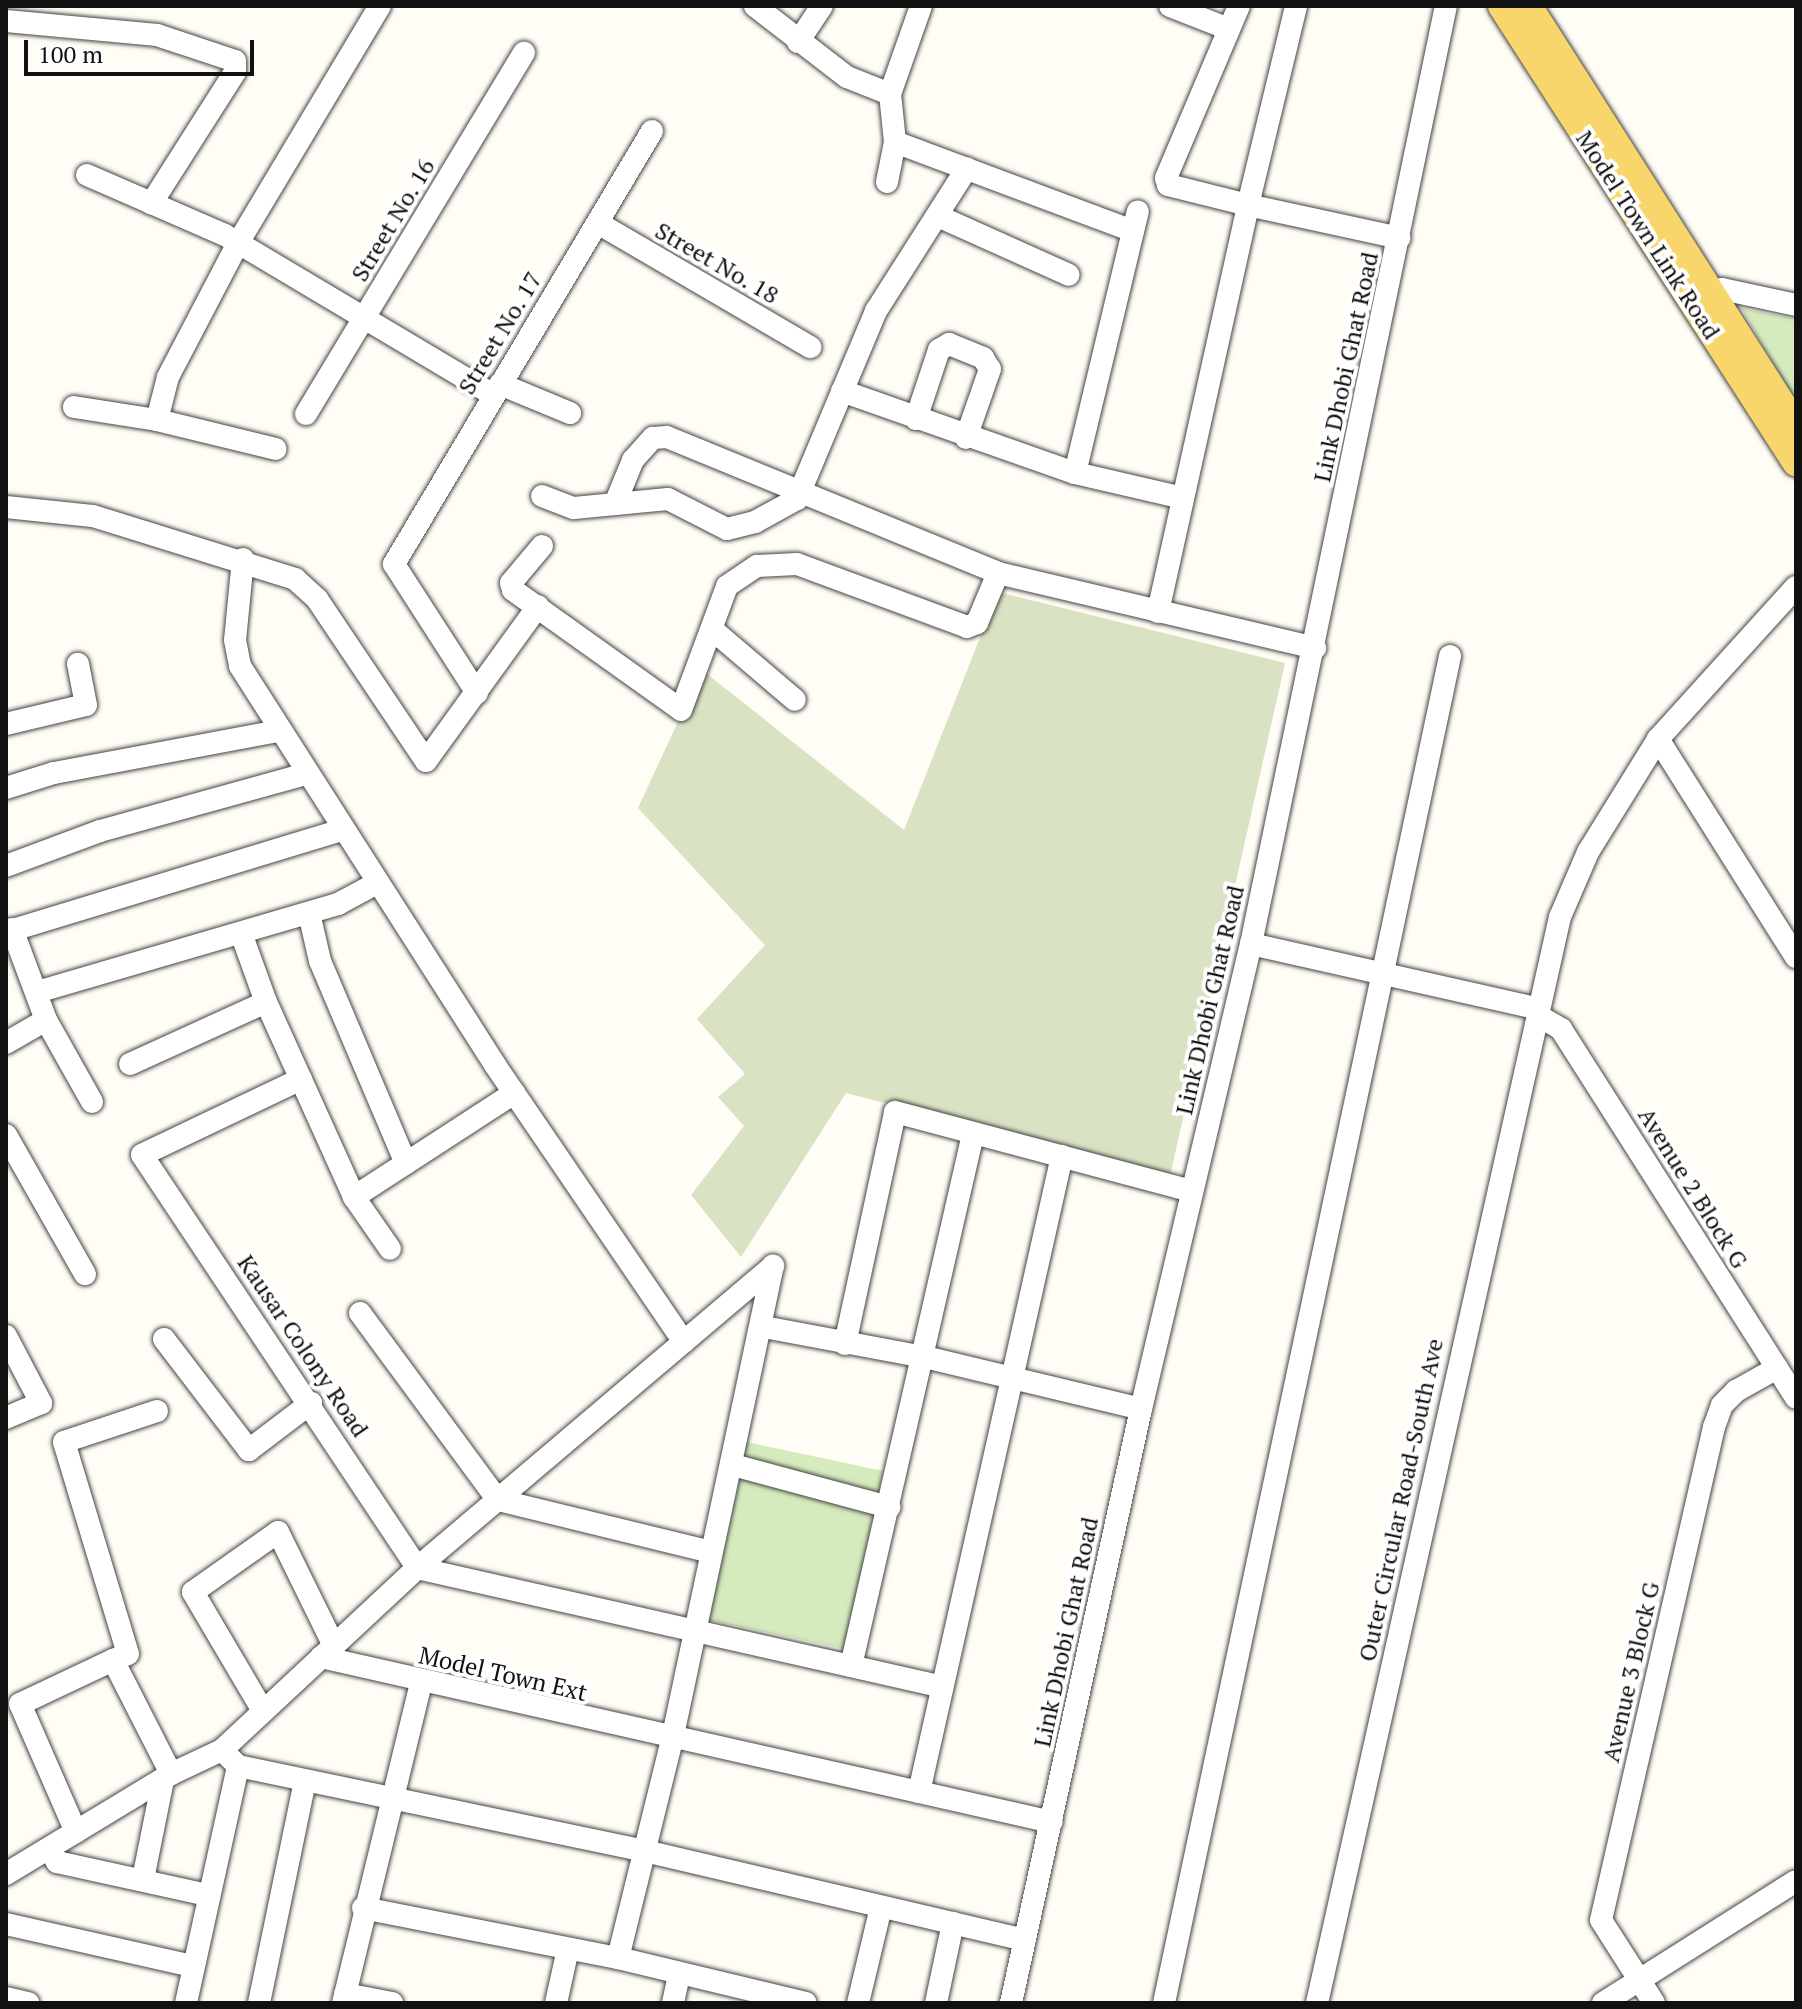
<!DOCTYPE html>
<html>
<head>
<meta charset="utf-8">
<style>
	body { margin:0 }
	#map { position:relative; width:1802px; height:2009px; overflow:hidden; background:#fffdf5; font-family:"PT Serif",serif }
	div>[style] { position:absolute }
	.green>* { inset:0; background:#d5ebbd; transform-origin:0 0 }
	.cemetery>* { inset:0; background:#d9e3c4 }
	.roads { filter:drop-shadow(0 0 2px #444) drop-shadow(0 0 2px #444) }
	.minor>* { height:22px; margin:-11px; padding:0 11px; transform-origin:11px; border-radius:11px; background:#fff }
	.major>* { height:28px; margin:-14px; padding:0 14px; transform-origin:14px; border-radius:14px; background:#f9d66b }
	span { translate:-50% -50%; white-space:nowrap; text-align:center; line-height:1.15; -webkit-text-stroke:8px #fff; paint-order:stroke }
	.street-label { font-size:24px; color:#111 }
	.frame { position:absolute; inset:0; border:8px solid #111; pointer-events:none }
	.scale { position:absolute; left:24px; top:40px; width:230px; height:36px; box-sizing:border-box; border:4px solid #111; border-top:0; padding-left:10px; font-size:24px; line-height:28px; white-space:nowrap; color:#111; -webkit-text-stroke:6px #fff; paint-order:stroke }
</style>
</head>
<body>
<div id="map">
	<div class="green">
		<div style="clip-path:polygon(1741px 308px,1796px 319px,1796px 401px)"></div>
		<div style="left:747px;top:1442px;width:139px;height:182px;rotate:12deg"></div>
	</div>
	<div class="cemetery">
		<div style="clip-path:polygon(998px 592px,1285px 663px,1170px 1176px,846px 1093px,741px 1257px,691px 1195px,744px 1126px,718px 1097px,745px 1074px,697px 1019px,765px 945px,638px 808px,702px 670px,904px 830px)"></div>
	</div>
	<div class="roads">
		<div class="minor">
			<div style="left:755px;top:6px;width:116px;rotate:37.7deg"></div>
			<div style="left:847px;top:77px;width:46px;rotate:21.6deg"></div>
			<div style="left:1170px;top:6px;width:63px;rotate:21.3deg"></div>
			<div style="left:1239px;top:6px;width:187px;rotate:113deg"></div>
			<div style="left:1166px;top:178px;width:7px;rotate:74deg"></div>
			<div style="left:1168px;top:185px;width:82px;rotate:14deg"></div>
			<div style="left:1248px;top:205px;width:205px;rotate:-76.4deg"></div>
			<div style="left:6px;top:21px;width:152px;rotate:5.3deg"></div>
			<div style="left:157px;top:35px;width:82px;rotate:18.4deg"></div>
			<div style="left:235px;top:61px;width:11px;rotate:90deg"></div>
			<div style="left:235px;top:72px;width:156px;rotate:122.5deg"></div>
			<div style="left:798px;top:42px;width:43px;rotate:-56.3deg"></div>
			<div style="left:895px;top:142px;width:254px;rotate:20.5deg"></div>
			<div style="left:87px;top:175px;width:150px;rotate:23.5deg"></div>
			<div style="left:225px;top:235px;width:312px;rotate:30.8deg"></div>
			<div style="left:887px;top:182px;width:41px;rotate:-78.7deg"></div>
			<div style="left:895px;top:142px;width:48px;rotate:-95.9deg"></div>
			<div style="left:890px;top:94px;width:93px;rotate:-70.6deg"></div>
			<div style="left:940px;top:217px;width:141px;rotate:24.2deg"></div>
			<div style="left:598px;top:223px;width:246px;rotate:30.3deg"></div>
			<div style="left:1711px;top:296px;width:13px;rotate:-32deg"></div>
			<div style="left:1722px;top:289px;width:76px;rotate:12.2deg"></div>
			<div style="left:500px;top:384px;width:76px;rotate:22.5deg"></div>
			<div style="left:842px;top:391px;width:247px;rotate:19.4deg"></div>
			<div style="left:1075px;top:473px;width:111px;rotate:13deg"></div>
			<div style="left:74px;top:407px;width:84px;rotate:8.9deg"></div>
			<div style="left:157px;top:420px;width:122px;rotate:13.7deg"></div>
			<div style="left:306px;top:414px;width:422px;rotate:-58.9deg"></div>
			<div style="left:916px;top:419px;width:73px;rotate:-71.6deg"></div>
			<div style="left:939px;top:350px;width:12px;rotate:-31deg"></div>
			<div style="left:949px;top:344px;width:37px;rotate:22deg"></div>
			<div style="left:983px;top:358px;width:13px;rotate:58deg"></div>
			<div style="left:990px;top:369px;width:73px;rotate:109.2deg"></div>
			<div style="left:157px;top:420px;width:44px;rotate:-75.7deg"></div>
			<div style="left:168px;top:377px;width:151px;rotate:-62.4deg"></div>
			<div style="left:238px;top:243px;width:276px;rotate:-59.1deg"></div>
			<div style="left:1075px;top:473px;width:269px;rotate:-76.5deg"></div>
			<div style="left:542px;top:496px;width:34px;rotate:21deg"></div>
			<div style="left:574px;top:508px;width:94px;rotate:-5.5deg"></div>
			<div style="left:668px;top:499px;width:66px;rotate:27deg"></div>
			<div style="left:727px;top:529px;width:29px;rotate:-14deg"></div>
			<div style="left:755px;top:522px;width:48px;rotate:-28.7deg"></div>
			<div style="left:797px;top:499px;width:204px;rotate:-67.2deg"></div>
			<div style="left:876px;top:311px;width:169px;rotate:-57.5deg"></div>
			<div style="left:615px;top:504px;width:48px;rotate:-67.8deg"></div>
			<div style="left:633px;top:460px;width:30px;rotate:-48deg"></div>
			<div style="left:653px;top:438px;width:14px;rotate:-4deg"></div>
			<div style="left:667px;top:437px;width:358px;rotate:22.3deg"></div>
			<div style="left:998px;top:573px;width:326px;rotate:13.3deg"></div>
			<div style="left:6px;top:507px;width:87px;rotate:5.9deg"></div>
			<div style="left:93px;top:516px;width:212px;rotate:17.3deg"></div>
			<div style="left:295px;top:579px;width:30px;rotate:42deg"></div>
			<div style="left:317px;top:599px;width:195px;rotate:56.1deg"></div>
			<div style="left:426px;top:761px;width:191px;rotate:-54.1deg"></div>
			<div style="left:542px;top:546px;width:48px;rotate:130deg"></div>
			<div style="left:511px;top:583px;width:7px;rotate:74deg"></div>
			<div style="left:513px;top:590px;width:206px;rotate:35.5deg"></div>
			<div style="left:681px;top:710px;width:132px;rotate:-69.6deg"></div>
			<div style="left:727px;top:586px;width:36px;rotate:-34deg"></div>
			<div style="left:757px;top:566px;width:40px;rotate:-2.9deg"></div>
			<div style="left:797px;top:564px;width:181px;rotate:20.3deg"></div>
			<div style="left:967px;top:627px;width:11px;rotate:-22deg"></div>
			<div style="left:977px;top:623px;width:54px;rotate:-67.2deg"></div>
			<div style="left:243px;top:559px;width:81px;rotate:95.6deg"></div>
			<div style="left:235px;top:640px;width:26px;rotate:79deg"></div>
			<div style="left:240px;top:666px;width:474px;rotate:57.4deg"></div>
			<div style="left:495px;top:1065px;width:335px;rotate:55.7deg"></div>
			<div style="left:1158px;top:612px;width:417px;rotate:-77.5deg"></div>
			<div style="left:1248px;top:205px;width:155px;rotate:12.3deg"></div>
			<div style="left:714px;top:631px;width:106px;rotate:40.4deg"></div>
			<div style="left:477px;top:693px;width:153px;rotate:-122.8deg"></div>
			<div style="left:394px;top:564px;width:504px;rotate:-59.21deg"></div>
			<div style="left:6px;top:724px;width:82px;rotate:-13.4deg"></div>
			<div style="left:86px;top:705px;width:42px;rotate:-101deg"></div>
			<div style="left:1658px;top:739px;width:258px;rotate:57.7deg"></div>
			<div style="left:6px;top:788px;width:50px;rotate:-17.4deg"></div>
			<div style="left:54px;top:773px;width:228px;rotate:-10.6deg"></div>
			<div style="left:6px;top:866px;width:100px;rotate:-20.4deg"></div>
			<div style="left:100px;top:831px;width:214px;rotate:-15.5deg"></div>
			<div style="left:309px;top:913px;width:49px;rotate:77.1deg"></div>
			<div style="left:320px;top:961px;width:220px;rotate:67deg"></div>
			<div style="left:12px;top:929px;width:97px;rotate:69.5deg"></div>
			<div style="left:46px;top:1020px;width:94px;rotate:60.7deg"></div>
			<div style="left:6px;top:932px;width:351px;rotate:-16.9deg"></div>
			<div style="left:241px;top:933px;width:73px;rotate:70.1deg"></div>
			<div style="left:266px;top:1002px;width:214px;rotate:65.7deg"></div>
			<div style="left:354px;top:1197px;width:63px;rotate:55.3deg"></div>
			<div style="left:1251px;top:944px;width:295px;rotate:12.7deg"></div>
			<div style="left:37px;top:992px;width:314px;rotate:-16.3deg"></div>
			<div style="left:338px;top:904px;width:44px;rotate:-28.3deg"></div>
			<div style="left:1537px;top:1015px;width:28px;rotate:30deg"></div>
			<div style="left:1561px;top:1029px;width:437px;rotate:57.5deg"></div>
			<div style="left:6px;top:1043px;width:46px;rotate:-29.9deg"></div>
			<div style="left:130px;top:1064px;width:149px;rotate:-24.5deg"></div>
			<div style="left:301px;top:1079px;width:176px;rotate:154.5deg"></div>
			<div style="left:142px;top:1155px;width:496px;rotate:56.3deg"></div>
			<div style="left:417px;top:1568px;width:535px;rotate:12.74deg"></div>
			<div style="left:6px;top:1135px;width:160px;rotate:60.4deg"></div>
			<div style="left:354px;top:1197px;width:191px;rotate:-33deg"></div>
			<div style="left:360px;top:1313px;width:232px;rotate:53.6deg"></div>
			<div style="left:498px;top:1500px;width:219px;rotate:13.7deg"></div>
			<div style="left:764px;top:1327px;width:164px;rotate:10.6deg"></div>
			<div style="left:925px;top:1357px;width:222px;rotate:13.5deg"></div>
			<div style="left:6px;top:1336px;width:76px;rotate:62.4deg"></div>
			<div style="left:41px;top:1403px;width:38px;rotate:157deg"></div>
			<div style="left:164px;top:1339px;width:140px;rotate:52.6deg"></div>
			<div style="left:249px;top:1450px;width:78px;rotate:-37.2deg"></div>
			<div style="left:845px;top:1344px;width:237px;rotate:-77.8deg"></div>
			<div style="left:895px;top:1112px;width:306px;rotate:14.9deg"></div>
			<div style="left:157px;top:1411px;width:98px;rotate:161.6deg"></div>
			<div style="left:64px;top:1442px;width:221px;rotate:73.2deg"></div>
			<div style="left:128px;top:1654px;width:16px;rotate:158deg"></div>
			<div style="left:113px;top:1660px;width:128px;rotate:63deg"></div>
			<div style="left:733px;top:1465px;width:162px;rotate:15.1deg"></div>
			<div style="left:321px;top:1657px;width:749px;rotate:12.72deg"></div>
			<div style="left:851px;top:1666px;width:546px;rotate:-77.08deg"></div>
			<div style="left:263px;top:1711px;width:138px;rotate:-120.5deg"></div>
			<div style="left:193px;top:1592px;width:104px;rotate:-35.2deg"></div>
			<div style="left:278px;top:1532px;width:125px;rotate:63.8deg"></div>
			<div style="left:222px;top:1750px;width:23px;rotate:45deg"></div>
			<div style="left:238px;top:1766px;width:416px;rotate:11.8deg"></div>
			<div style="left:645px;top:1851px;width:390px;rotate:13.2deg"></div>
			<div style="left:919px;top:1792px;width:652px;rotate:-77.33deg"></div>
			<div style="left:76px;top:1832px;width:140px;rotate:-113.6deg"></div>
			<div style="left:20px;top:1704px;width:103px;rotate:-25.3deg"></div>
			<div style="left:50px;top:1850px;width:14px;rotate:60deg"></div>
			<div style="left:57px;top:1862px;width:154px;rotate:12.4deg"></div>
			<div style="left:6px;top:1874px;width:193px;rotate:-31.2deg"></div>
			<div style="left:171px;top:1774px;width:56px;rotate:-25.2deg"></div>
			<div style="left:222px;top:1750px;width:267px;rotate:-43deg"></div>
			<div style="left:417px;top:1568px;width:467px;rotate:-40.3deg"></div>
			<div style="left:143px;top:1879px;width:101px;rotate:-78.6deg"></div>
			<div style="left:363px;top:1908px;width:260px;rotate:11.1deg"></div>
			<div style="left:618px;top:1958px;width:193px;rotate:13.5deg"></div>
			<div style="left:6px;top:1924px;width:192px;rotate:12.7deg"></div>
			<div style="left:618px;top:1958px;width:225px;rotate:-76.1deg"></div>
			<div style="left:672px;top:1740px;width:485px;rotate:-78deg"></div>
			<div style="left:345px;top:1994px;width:48px;rotate:10.8deg"></div>
			<div style="left:6px;top:1998px;width:23px;rotate:13deg"></div>
			<div style="left:186px;top:2003px;width:243px;rotate:-77.6deg"></div>
			<div style="left:259px;top:2003px;width:227px;rotate:-78.3deg"></div>
			<div style="left:343px;top:2003px;width:329px;rotate:-76.3deg"></div>
			<div style="left:556px;top:2003px;width:55px;rotate:-77.5deg"></div>
			<div style="left:673px;top:2003px;width:29px;rotate:-78deg"></div>
			<div style="left:858px;top:2003px;width:99px;rotate:-76.5deg"></div>
			<div style="left:936px;top:2003px;width:82px;rotate:-78deg"></div>
			<div style="left:1011px;top:2003px;width:608px;rotate:-77.66deg"></div>
			<div style="left:1141px;top:1409px;width:478px;rotate:-76.7deg"></div>
			<div style="left:1251px;top:944px;width:958px;rotate:-78.26deg"></div>
			<div style="left:1164px;top:2003px;width:1377px;rotate:-78.01deg"></div>
			<div style="left:1317px;top:2003px;width:1113px;rotate:-77.39deg"></div>
			<div style="left:1560px;top:917px;width:71px;rotate:-66.7deg"></div>
			<div style="left:1588px;top:852px;width:133px;rotate:-58.2deg"></div>
			<div style="left:1658px;top:739px;width:205px;rotate:-47.8deg"></div>
			<div style="left:1603px;top:2003px;width:228px;rotate:-32.3deg"></div>
			<div style="left:1654px;top:2003px;width:98px;rotate:-122.6deg"></div>
			<div style="left:1601px;top:1920px;width:506px;rotate:-77.09deg"></div>
			<div style="left:1714px;top:1427px;width:23px;rotate:-70deg"></div>
			<div style="left:1722px;top:1405px;width:20px;rotate:-45deg"></div>
			<div style="left:1736px;top:1391px;width:47px;rotate:-29.3deg"></div>
		</div>
		<div class="major">
			<div style="left:1502px;top:6px;width:543px;rotate:57.19deg"></div>
			<div style="left:1528px;top:6px;width:498px;rotate:57.5deg"></div>
		</div>
	</div>
	<div class="street-label">
		<span style="left:393px;top:220px;rotate:-59deg">Street No. 16</span>
		<span style="left:1648px;top:235px;rotate:57deg">Model Town Link Road</span>
		<span style="left:717px;top:263px;rotate:30deg">Street No. 18</span>
		<span style="left:500px;top:333px;rotate:-59deg">Street No. 17</span>
		<span style="left:1346px;top:367px;rotate:-78deg">Link Dhobi Ghat Road</span>
		<span style="left:1210px;top:1000px;rotate:-77deg">Link Dhobi Ghat Road</span>
		<span style="left:1693px;top:1188px;rotate:58deg">Avenue 2 Block G</span>
		<span style="left:303px;top:1346px;rotate:56deg">Kausar Colony Road</span>
		<span style="left:1401px;top:1500px;rotate:-78deg">Outer Circular Road-South Ave</span>
		<span style="left:1066px;top:1632px;rotate:-78deg">Link Dhobi Ghat Road</span>
		<span style="left:1631px;top:1672px;rotate:-77deg">Avenue 3 Block G</span>
		<span style="left:503px;top:1674px;rotate:13deg">Model Town Ext</span>
	</div>
	<div class="frame"></div>
	<div class="scale">100 m</div>
</div>
</body>
</html>
